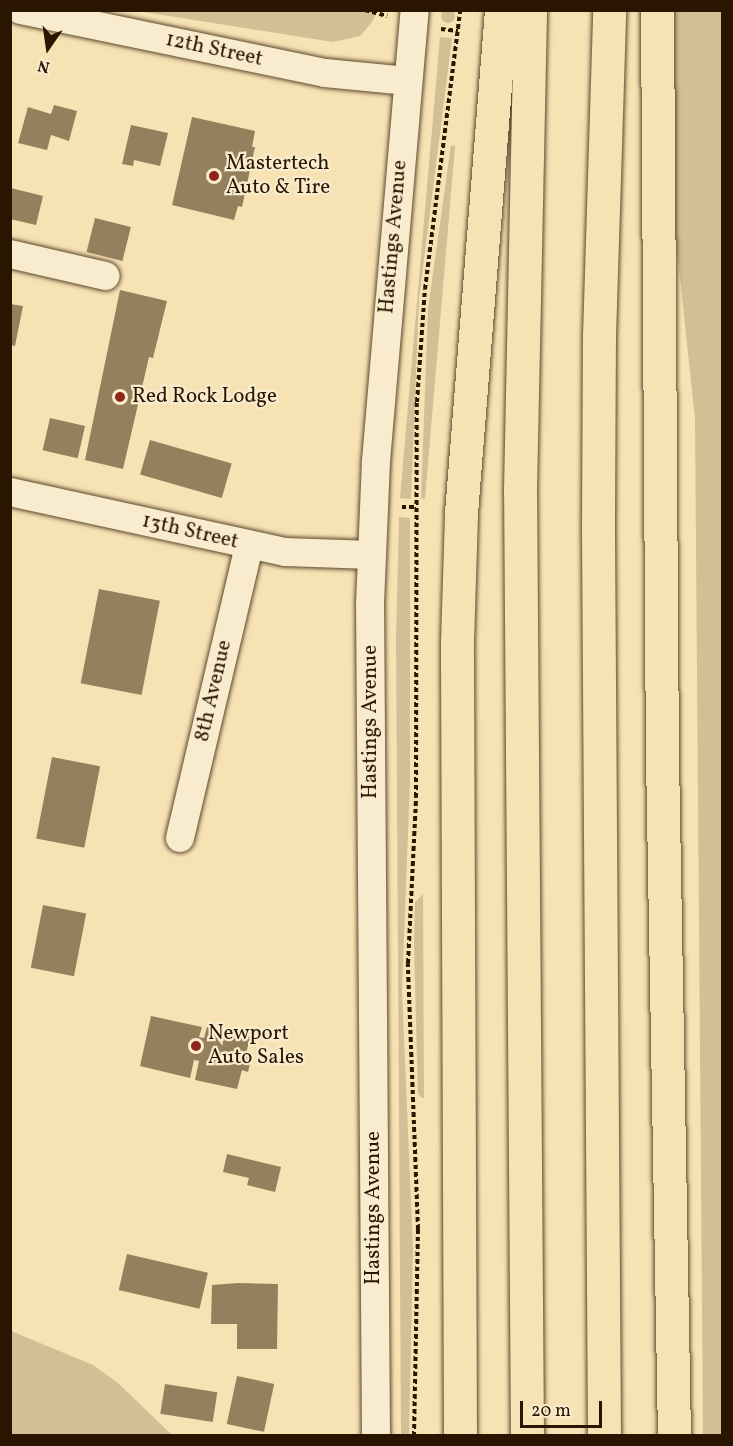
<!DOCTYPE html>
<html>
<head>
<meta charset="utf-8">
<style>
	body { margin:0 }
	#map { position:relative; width:733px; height:1446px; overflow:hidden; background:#f6e2b3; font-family:Vollkorn,serif }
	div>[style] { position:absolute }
	.green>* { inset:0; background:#d3bf95 }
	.round { border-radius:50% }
	.building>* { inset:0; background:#94805d; transform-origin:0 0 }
	.path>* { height:4px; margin-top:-2px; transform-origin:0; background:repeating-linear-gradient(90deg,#291500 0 4.5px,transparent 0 7.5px) }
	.roads { filter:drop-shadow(0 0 2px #5c482d) drop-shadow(0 0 2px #5c482d) }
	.minor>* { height:28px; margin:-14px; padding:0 14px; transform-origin:14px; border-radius:14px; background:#f9ecce }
	.highway>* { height:33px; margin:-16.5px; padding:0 16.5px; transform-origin:16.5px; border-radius:16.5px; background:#f6e2b3 }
	.dots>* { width:16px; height:16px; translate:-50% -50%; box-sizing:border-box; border:3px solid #f9ecce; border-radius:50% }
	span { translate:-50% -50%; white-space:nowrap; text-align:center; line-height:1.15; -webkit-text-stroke:4.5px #f9ecce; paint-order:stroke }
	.street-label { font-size:21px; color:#291500 }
	.poi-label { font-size:21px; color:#291500 }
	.left { translate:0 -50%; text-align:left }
	.frame { position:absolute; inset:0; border:12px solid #291500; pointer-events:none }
	.north { position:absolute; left:18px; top:18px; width:60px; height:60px; -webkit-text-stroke:4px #f9ecce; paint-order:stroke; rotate:193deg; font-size:16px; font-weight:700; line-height:24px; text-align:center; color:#291500 }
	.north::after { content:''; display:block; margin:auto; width:21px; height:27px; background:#291500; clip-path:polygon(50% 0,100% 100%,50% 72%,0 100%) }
	.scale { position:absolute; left:520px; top:1401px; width:82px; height:27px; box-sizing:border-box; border:3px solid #291500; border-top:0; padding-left:8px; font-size:18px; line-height:21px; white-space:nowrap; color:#291500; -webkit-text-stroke:4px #f9ecce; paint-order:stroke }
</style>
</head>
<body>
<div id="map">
	<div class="green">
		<div class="round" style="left:441px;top:9px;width:14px;height:14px"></div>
		<div style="clip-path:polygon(137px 11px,138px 10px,377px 11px,372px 22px,360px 36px,333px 42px)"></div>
		<div style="clip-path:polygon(671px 11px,722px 11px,722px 1436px,703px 1435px,695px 419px,673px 212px)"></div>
		<div style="clip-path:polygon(440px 37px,452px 38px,419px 299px,411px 499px,400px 498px)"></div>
		<div style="clip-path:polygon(451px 145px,455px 146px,425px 499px,421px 498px,428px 309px)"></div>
		<div style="clip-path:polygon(399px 517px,410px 518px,410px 781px,402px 991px,413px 1248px,409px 1436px,401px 1435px,396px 637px)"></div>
		<div style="clip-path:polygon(423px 894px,424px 1098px,422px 1098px,418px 1094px,414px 945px,415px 902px)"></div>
		<div style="clip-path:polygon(11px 1331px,93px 1365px,118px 1383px,172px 1435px,11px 1435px)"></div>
	</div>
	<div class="building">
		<div style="clip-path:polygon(54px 105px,77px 111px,69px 141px,51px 135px,47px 150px,18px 143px,28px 107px,51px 114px)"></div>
		<div style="clip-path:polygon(192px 117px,255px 131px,252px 147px,255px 147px,242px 207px,238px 206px,234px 220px,172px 205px)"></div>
		<div style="clip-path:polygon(131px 125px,168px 133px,160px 166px,134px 160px,133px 166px,122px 164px)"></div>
		<div style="clip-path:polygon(11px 188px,43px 196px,36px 225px,10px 219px)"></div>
		<div style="left:95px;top:218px;width:37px;height:35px;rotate:14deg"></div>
		<div style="clip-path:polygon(120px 290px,167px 301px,153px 358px,149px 357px,123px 469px,85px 460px)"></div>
		<div style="clip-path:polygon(10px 304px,23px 306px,15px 346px,10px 345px)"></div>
		<div style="left:50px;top:418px;width:36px;height:33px;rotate:13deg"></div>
		<div style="left:150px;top:440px;width:85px;height:36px;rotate:16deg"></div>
		<div style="left:99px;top:589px;width:62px;height:96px;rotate:11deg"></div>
		<div style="left:52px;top:757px;width:49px;height:83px;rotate:11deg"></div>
		<div style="left:43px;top:905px;width:44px;height:64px;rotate:11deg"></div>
		<div style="clip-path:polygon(151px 1016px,202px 1027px,199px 1037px,204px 1038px,207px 1027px,250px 1037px,246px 1054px,252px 1055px,248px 1072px,242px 1070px,237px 1089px,195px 1080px,199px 1061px,194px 1060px,190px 1078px,140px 1066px)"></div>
		<div style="clip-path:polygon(227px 1154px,281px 1167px,275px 1192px,247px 1185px,249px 1178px,223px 1172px)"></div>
		<div style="left:127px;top:1254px;width:83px;height:37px;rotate:13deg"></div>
		<div style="clip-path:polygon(238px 1283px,278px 1284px,277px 1349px,237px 1349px,237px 1324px,211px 1324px,212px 1285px)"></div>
		<div style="left:237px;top:1376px;width:38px;height:49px;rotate:12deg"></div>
		<div style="left:165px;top:1384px;width:53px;height:30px;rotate:9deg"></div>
	</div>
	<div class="path">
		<div style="left:365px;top:10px;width:23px;rotate:15deg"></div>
		<div style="left:441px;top:29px;width:17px;rotate:7deg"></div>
		<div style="left:402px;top:507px;width:14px"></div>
		<div style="left:414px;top:1436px;width:207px;rotate:-88.9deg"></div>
		<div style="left:418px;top:1229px;width:266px;rotate:-92.2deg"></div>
		<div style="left:408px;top:963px;width:166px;rotate:-87.2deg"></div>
		<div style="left:416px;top:797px;width:395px;rotate:-89.9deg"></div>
		<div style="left:417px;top:402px;width:113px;rotate:-86deg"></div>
		<div style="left:425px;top:289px;width:281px;rotate:-82.8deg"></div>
	</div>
	<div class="roads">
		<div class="minor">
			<div style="left:21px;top:10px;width:310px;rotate:11.7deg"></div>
			<div style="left:325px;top:73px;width:83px;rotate:5.5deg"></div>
			<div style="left:10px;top:254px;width:98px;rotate:13deg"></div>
			<div style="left:10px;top:492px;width:281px;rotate:12.3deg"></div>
			<div style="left:285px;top:552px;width:87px;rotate:2deg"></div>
			<div style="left:180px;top:838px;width:301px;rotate:-76.7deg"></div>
			<div style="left:376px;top:1436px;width:832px;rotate:-90.41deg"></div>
			<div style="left:370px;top:604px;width:143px;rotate:-87.6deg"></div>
			<div style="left:376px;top:461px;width:453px;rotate:-85.1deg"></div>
		</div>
		<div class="highway">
			<div style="left:657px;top:10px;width:746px;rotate:89.62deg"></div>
			<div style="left:662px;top:756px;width:680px;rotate:88.99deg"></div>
			<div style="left:460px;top:1436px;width:794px;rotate:-90.22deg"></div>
			<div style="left:457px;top:642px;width:129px;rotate:-88.2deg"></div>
			<div style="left:461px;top:513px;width:505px;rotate:-85.45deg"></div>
			<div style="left:527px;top:1436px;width:946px;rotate:-90.42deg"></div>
			<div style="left:520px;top:490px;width:480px;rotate:-88.8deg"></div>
			<div style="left:604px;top:1436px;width:912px;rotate:-90.38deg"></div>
			<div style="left:598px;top:524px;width:188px;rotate:-89.7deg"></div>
			<div style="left:599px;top:336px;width:326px;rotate:-88.2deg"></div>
		</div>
	</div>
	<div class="dots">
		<div style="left:214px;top:176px;background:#8f2418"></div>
		<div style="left:120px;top:397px;background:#8f2418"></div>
		<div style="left:196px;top:1046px;background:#8f2418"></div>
	</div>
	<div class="street-label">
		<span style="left:214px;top:50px;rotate:12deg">12th Street</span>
		<span style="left:394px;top:237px;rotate:-85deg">Hastings Avenue</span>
		<span style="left:190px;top:532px;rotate:13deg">13th Street</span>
		<span style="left:214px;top:691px;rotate:-77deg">8th Avenue</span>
		<span style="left:371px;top:722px;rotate:-90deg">Hastings Avenue</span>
		<span style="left:374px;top:1208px;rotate:-90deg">Hastings Avenue</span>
	</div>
	<div class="poi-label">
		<span class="left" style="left:226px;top:176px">Mastertech<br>Auto &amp; Tire</span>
		<span class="left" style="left:132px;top:397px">Red Rock Lodge</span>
		<span class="left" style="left:208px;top:1046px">Newport<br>Auto Sales</span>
	</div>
	<div class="frame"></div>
	<div class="north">N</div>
	<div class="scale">20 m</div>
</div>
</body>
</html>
